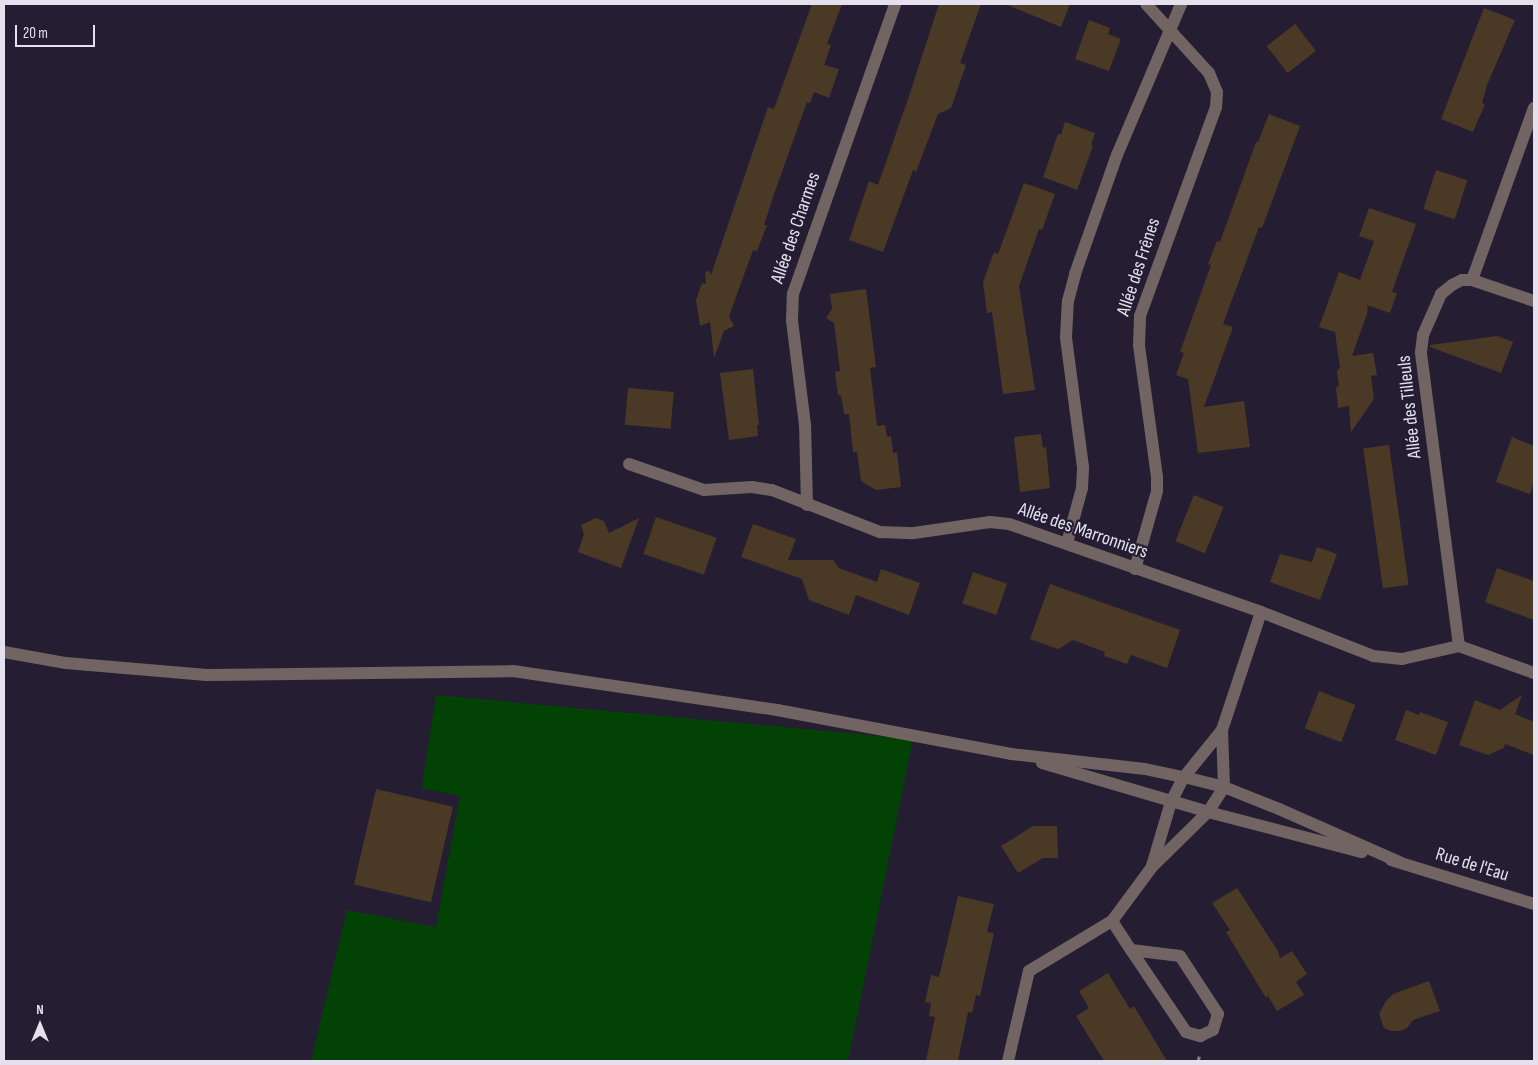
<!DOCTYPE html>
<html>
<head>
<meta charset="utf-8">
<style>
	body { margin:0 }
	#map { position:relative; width:1538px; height:1065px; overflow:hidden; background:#251e33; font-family:"Sofia Sans Condensed",sans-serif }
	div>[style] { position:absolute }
	.green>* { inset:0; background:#024305 }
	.building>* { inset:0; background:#4a3925; transform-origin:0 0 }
	.path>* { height:3px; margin-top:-1.5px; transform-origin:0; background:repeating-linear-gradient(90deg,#837d8f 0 5px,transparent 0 7.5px) }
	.minor>* { height:12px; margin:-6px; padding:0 6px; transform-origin:6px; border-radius:6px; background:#716462 }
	span { translate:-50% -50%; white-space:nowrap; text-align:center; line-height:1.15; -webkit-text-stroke:4.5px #251e33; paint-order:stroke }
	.street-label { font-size:19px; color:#e4e0ee }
	.frame { position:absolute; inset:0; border:5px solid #e4e0ee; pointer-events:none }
	.north { position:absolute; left:15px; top:1000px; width:50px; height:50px; -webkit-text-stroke:4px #251e33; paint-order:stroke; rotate:0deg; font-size:14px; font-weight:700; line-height:20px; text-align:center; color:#e4e0ee }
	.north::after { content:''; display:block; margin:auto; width:18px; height:22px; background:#e4e0ee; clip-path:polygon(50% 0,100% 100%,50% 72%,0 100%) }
	.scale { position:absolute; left:15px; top:25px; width:80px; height:22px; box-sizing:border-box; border:2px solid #e4e0ee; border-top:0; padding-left:6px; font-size:15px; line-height:18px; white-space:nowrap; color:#e4e0ee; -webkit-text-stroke:4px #251e33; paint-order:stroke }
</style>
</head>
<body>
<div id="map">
	<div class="green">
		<div style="clip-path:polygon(436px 695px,913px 739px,848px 1061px,311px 1061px,347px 910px,436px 927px,460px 796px,422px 788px)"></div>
	</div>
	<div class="building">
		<div style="clip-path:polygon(812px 4px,842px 4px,827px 44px,831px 45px,824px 65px,839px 69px,829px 98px,814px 92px,810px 103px,807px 102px,774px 194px,764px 225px,767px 225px,757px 251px,753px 250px,729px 316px,734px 326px,724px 331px,714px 358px,710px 322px,700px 326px,696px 300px,702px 283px,706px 284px,705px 272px,709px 271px,711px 275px,768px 107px,774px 109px)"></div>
		<div style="clip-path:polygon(939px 4px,981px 4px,960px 63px,966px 65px,951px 108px,938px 114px,916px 172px,913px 170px,883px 252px,849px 240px,869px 181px,878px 185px,908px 99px)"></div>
		<div style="clip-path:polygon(1005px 4px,1070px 4px,1061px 27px)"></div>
		<div style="clip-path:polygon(1484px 8px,1515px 20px,1487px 85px,1482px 103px,1485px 104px,1473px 132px,1441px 119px)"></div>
		<div style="clip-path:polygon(1089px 20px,1110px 28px,1108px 34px,1121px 39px,1109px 71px,1075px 59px)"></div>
		<div style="left:1295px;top:24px;width:34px;height:36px;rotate:52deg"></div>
		<div style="clip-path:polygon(1269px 114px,1300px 126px,1262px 228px,1259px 227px,1223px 324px,1233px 327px,1204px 407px,1244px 401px,1250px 447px,1198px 453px,1188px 379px,1176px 375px,1184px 353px,1180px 352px,1211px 265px,1208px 264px,1217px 241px,1220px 242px,1256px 142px,1258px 142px)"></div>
		<div style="clip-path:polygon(1065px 122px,1095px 133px,1091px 145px,1093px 146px,1077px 190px,1043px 177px,1058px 134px,1061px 134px)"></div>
		<div style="left:1436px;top:170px;width:33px;height:41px;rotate:18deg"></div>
		<div style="clip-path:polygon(1024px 183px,1055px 194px,1042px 230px,1039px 229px,1019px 286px,1035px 390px,1003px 394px,992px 312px,987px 313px,983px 282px,994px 252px,998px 254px)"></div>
		<div style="clip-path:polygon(1369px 208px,1416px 224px,1392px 292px,1397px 293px,1390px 313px,1367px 305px,1368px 311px,1352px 356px,1373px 353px,1377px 375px,1371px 376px,1374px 399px,1351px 432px,1349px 406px,1338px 408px,1336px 387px,1339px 386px,1337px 371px,1340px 368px,1335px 332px,1319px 327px,1339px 272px,1360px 280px,1374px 241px,1359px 236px)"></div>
		<div style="clip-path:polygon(866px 289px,876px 367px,870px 368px,877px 426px,885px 425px,887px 437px,891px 436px,893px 453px,897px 452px,901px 487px,876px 490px,861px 481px,857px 452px,853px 452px,849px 414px,844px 414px,841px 395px,838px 395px,835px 372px,840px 371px,834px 323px,826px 318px,832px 309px,830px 294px)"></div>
		<div style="clip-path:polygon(1497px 336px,1513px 342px,1501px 373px,1430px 347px,1430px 345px)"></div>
		<div style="clip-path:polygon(753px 369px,759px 425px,757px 425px,758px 436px,729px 440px,720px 373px)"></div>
		<div style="left:628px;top:388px;width:46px;height:37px;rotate:5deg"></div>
		<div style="clip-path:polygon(1041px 434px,1043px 448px,1046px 447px,1050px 488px,1020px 492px,1014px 437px)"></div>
		<div style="clip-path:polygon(1512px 437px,1534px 446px,1534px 482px,1530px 494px,1496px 482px)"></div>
		<div style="left:1389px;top:445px;width:141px;height:26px;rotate:82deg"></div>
		<div style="left:1194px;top:495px;width:32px;height:50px;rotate:22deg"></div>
		<div style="left:656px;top:517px;width:64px;height:39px;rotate:19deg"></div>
		<div style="clip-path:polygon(596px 518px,604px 521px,609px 533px,639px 518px,621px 568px,578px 552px,584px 534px,581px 525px)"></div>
		<div style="clip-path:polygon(753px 524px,796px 539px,788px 560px,833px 560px,839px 568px,877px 582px,881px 569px,920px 583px,909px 615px,856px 595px,849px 615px,809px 600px,802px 579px,741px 557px)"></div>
		<div style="clip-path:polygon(1317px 547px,1337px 554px,1320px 600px,1270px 582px,1280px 554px,1312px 562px)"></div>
		<div style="clip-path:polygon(1497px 568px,1534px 581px,1534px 620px,1485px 602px)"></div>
		<div style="left:973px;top:572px;width:36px;height:33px;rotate:19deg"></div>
		<div style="clip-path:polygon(1050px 584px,1180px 630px,1167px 668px,1131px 655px,1127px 664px,1104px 656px,1105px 652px,1073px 640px,1058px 649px,1030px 639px)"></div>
		<div style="left:1319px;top:691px;width:39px;height:40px;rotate:21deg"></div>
		<div style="clip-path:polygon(1522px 695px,1515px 714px,1534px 722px,1534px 755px,1505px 744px,1504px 748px,1488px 755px,1459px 745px,1475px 700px,1500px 710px)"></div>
		<div style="clip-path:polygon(1406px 710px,1419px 715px,1420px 712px,1448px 722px,1436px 755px,1395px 740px)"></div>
		<div style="left:376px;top:789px;width:79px;height:98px;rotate:13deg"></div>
		<div style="clip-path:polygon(1033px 826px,1057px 826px,1058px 858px,1043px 858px,1018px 873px,1001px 846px)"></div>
		<div style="clip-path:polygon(1237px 888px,1278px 951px,1280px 958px,1292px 951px,1307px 974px,1296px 982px,1304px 995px,1277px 1011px,1268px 996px,1266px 998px,1226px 932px,1230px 930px,1212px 903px)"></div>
		<div style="clip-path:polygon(958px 896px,994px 904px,987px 932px,994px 933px,980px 996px,976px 995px,972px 1013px,968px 1012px,958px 1061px,926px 1061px,935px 1017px,929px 1016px,931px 1003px,925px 1002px,931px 975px,939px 977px)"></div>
		<div style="clip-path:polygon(1108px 973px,1130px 1009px,1134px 1006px,1167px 1061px,1104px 1061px,1076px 1016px,1089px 1008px,1079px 991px)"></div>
		<div style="clip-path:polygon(1429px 981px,1440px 1011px,1413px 1020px,1407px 1028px,1400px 1031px,1391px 1031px,1384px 1028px,1379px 1014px,1386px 1001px,1393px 994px)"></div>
	</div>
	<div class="path">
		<div style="left:1198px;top:1061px;width:7px;rotate:-74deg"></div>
	</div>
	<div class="minor">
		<div style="left:1472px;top:280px;width:65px;rotate:18.7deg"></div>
		<div style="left:629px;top:464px;width:79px;rotate:19.1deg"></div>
		<div style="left:704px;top:490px;width:48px;rotate:-3.6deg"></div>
		<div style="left:752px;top:487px;width:20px;rotate:9deg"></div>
		<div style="left:772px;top:490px;width:116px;rotate:21.3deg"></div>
		<div style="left:880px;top:532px;width:34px;rotate:2deg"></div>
		<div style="left:914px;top:533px;width:77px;rotate:-8.2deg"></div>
		<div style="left:990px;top:522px;width:19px;rotate:6deg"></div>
		<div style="left:1009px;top:524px;width:267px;rotate:19.2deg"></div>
		<div style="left:1261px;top:612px;width:120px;rotate:21.4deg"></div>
		<div style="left:1373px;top:656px;width:29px;rotate:6deg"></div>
		<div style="left:1402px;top:659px;width:58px;rotate:-12.8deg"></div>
		<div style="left:1459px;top:646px;width:80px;rotate:19.8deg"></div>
		<div style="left:807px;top:505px;width:80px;rotate:-91.4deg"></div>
		<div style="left:805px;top:425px;width:106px;rotate:-97.1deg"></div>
		<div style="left:792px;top:320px;width:26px;rotate:-88deg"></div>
		<div style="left:793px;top:294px;width:307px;rotate:-70.6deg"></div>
		<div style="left:1067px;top:543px;width:57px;rotate:-74.7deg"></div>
		<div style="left:1082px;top:488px;width:21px;rotate:-87deg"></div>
		<div style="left:1083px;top:467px;width:131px;rotate:-97.5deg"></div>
		<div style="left:1066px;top:337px;width:36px;rotate:-87deg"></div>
		<div style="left:1068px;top:301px;width:28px;rotate:-75deg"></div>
		<div style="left:1075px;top:274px;width:126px;rotate:-70.6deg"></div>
		<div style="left:1117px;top:155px;width:164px;rotate:-67deg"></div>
		<div style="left:1135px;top:569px;width:81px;rotate:-74.2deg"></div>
		<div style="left:1157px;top:491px;width:14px;rotate:-90deg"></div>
		<div style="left:1157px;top:477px;width:132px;rotate:-97.8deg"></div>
		<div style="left:1139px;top:346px;width:30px;rotate:-88deg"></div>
		<div style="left:1140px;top:316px;width:222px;rotate:-70deg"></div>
		<div style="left:1216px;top:107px;width:15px;rotate:-86deg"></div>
		<div style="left:1217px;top:92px;width:21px;rotate:-113deg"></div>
		<div style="left:1209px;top:73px;width:93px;rotate:-132.4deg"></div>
		<div style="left:1459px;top:646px;width:296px;rotate:-97.4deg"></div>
		<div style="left:1421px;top:352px;width:17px;rotate:-83deg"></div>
		<div style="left:1423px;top:335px;width:45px;rotate:-66.3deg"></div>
		<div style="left:1441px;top:294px;width:14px;rotate:-39deg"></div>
		<div style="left:1452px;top:285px;width:11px;rotate:-27deg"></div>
		<div style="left:1462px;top:280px;width:10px"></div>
		<div style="left:1472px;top:280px;width:183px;rotate:-70.2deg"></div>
		<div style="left:4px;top:652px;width:63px;rotate:10.1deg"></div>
		<div style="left:66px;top:663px;width:141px;rotate:4.9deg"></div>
		<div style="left:206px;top:675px;width:307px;rotate:-0.7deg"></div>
		<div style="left:513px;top:671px;width:267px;rotate:8.4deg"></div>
		<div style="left:777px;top:710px;width:238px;rotate:10.6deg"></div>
		<div style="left:1011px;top:754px;width:135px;rotate:6.4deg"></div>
		<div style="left:1145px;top:769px;width:40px;rotate:12deg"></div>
		<div style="left:1184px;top:777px;width:41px;rotate:14deg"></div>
		<div style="left:1224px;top:787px;width:59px;rotate:21.8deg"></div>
		<div style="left:1279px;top:809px;width:131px;rotate:23.8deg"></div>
		<div style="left:1042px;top:763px;width:173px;rotate:16.4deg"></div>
		<div style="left:1208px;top:812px;width:159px;rotate:14.6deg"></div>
		<div style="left:1224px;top:787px;width:57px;rotate:-92deg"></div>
		<div style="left:1222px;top:730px;width:124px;rotate:-71.7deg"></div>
		<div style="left:1391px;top:860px;width:150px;rotate:17.1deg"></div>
		<div style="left:1152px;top:866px;width:67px;rotate:-73.5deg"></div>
		<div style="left:1171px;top:802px;width:28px;rotate:-63deg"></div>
		<div style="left:1184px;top:777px;width:60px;rotate:-51deg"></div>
		<div style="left:1112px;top:921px;width:35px;rotate:57deg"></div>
		<div style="left:1131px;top:950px;width:99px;rotate:56.1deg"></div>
		<div style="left:1186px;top:1032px;width:15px;rotate:16deg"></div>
		<div style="left:1200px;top:1036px;width:14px;rotate:-25deg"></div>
		<div style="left:1213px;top:1030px;width:17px;rotate:-73deg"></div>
		<div style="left:1218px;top:1014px;width:69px;rotate:-123.2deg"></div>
		<div style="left:1180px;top:956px;width:49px;rotate:-173deg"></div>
		<div style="left:1008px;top:1061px;width:92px;rotate:-76.9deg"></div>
		<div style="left:1029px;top:971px;width:97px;rotate:-31.1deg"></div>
		<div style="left:1112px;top:921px;width:67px;rotate:-53.5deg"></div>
		<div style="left:1152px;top:867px;width:78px;rotate:-44.5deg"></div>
		<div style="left:1208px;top:812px;width:30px;rotate:-57deg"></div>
	</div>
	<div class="street-label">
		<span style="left:796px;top:228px;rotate:-71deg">Allée des Charmes</span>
		<span style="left:1139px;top:267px;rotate:-72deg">Allée des Frênes</span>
		<span style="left:1410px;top:407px;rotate:-96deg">Allée des Tilleuls</span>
		<span style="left:1083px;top:531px;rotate:19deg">Allée des Marronniers</span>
		<span style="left:1472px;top:865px;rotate:17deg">Rue de l'Eau</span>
	</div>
	<div class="frame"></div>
	<div class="north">N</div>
	<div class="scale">20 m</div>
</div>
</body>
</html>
